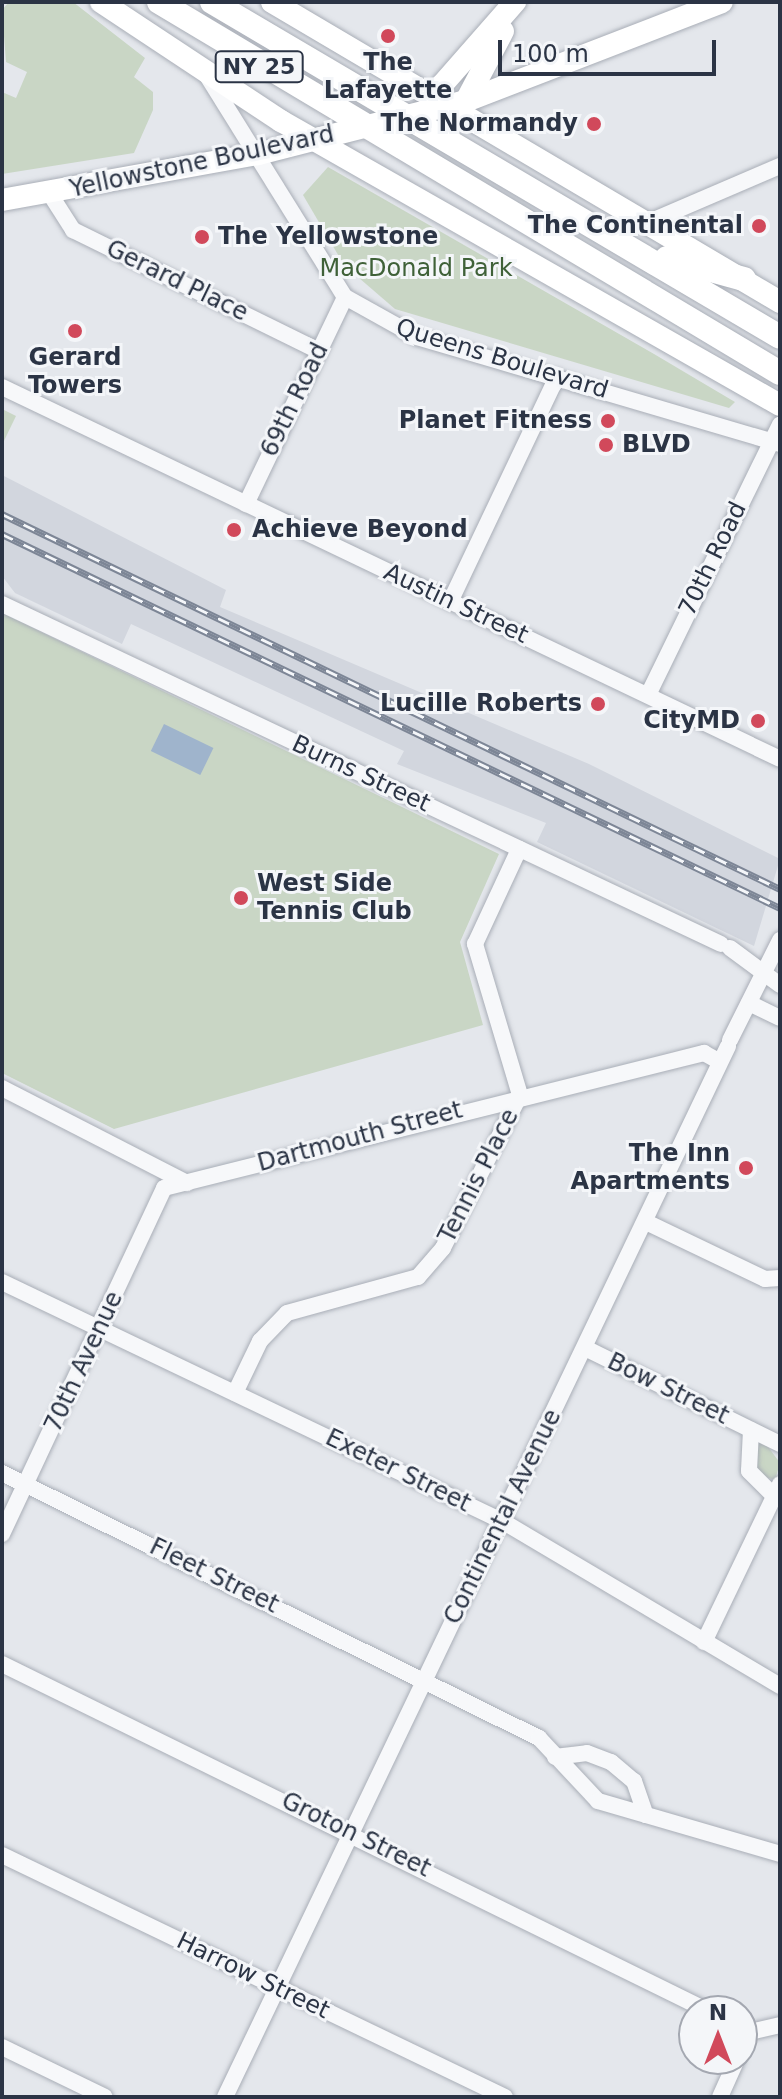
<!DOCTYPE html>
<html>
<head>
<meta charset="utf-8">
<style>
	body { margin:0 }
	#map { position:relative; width:782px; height:2099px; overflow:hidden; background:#e4e7ec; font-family:"DejaVu Sans",sans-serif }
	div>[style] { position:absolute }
	.built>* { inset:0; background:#d2d6de }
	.green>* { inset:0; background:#c9d6c5 }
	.water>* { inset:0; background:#9fb4cc; transform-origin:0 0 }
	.roads { filter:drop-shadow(0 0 2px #a9aeb7) drop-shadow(0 0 2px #a9aeb7) }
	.street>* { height:16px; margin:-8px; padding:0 8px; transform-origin:8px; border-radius:8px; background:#f7f8fa }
	.secondary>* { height:22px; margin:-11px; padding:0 11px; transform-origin:11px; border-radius:11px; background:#fff }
	.primary>* { height:24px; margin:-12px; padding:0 12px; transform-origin:12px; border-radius:12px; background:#fff }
	.rail>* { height:7px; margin-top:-3.5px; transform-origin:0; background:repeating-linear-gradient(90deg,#f4f6f9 0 12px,#7d8696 0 24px); box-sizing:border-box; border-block:2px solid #7d8696 }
	.dots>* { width:22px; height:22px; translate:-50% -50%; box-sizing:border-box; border:4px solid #f4f6f9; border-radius:50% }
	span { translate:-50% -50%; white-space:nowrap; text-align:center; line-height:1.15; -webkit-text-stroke:6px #f4f6f9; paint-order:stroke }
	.shield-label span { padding:2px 6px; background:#f4f6f9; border:2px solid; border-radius:6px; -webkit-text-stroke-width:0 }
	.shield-label { font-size:22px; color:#2b3445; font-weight:700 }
	.poi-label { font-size:24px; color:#2b3445; font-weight:700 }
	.right { translate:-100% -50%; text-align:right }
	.left { translate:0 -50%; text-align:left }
	.street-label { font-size:24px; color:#2b3445 }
	.park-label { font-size:24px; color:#3f6138 }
	.frame { position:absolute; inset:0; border:4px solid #2b3445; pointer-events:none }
	.north { position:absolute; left:678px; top:1995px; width:80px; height:80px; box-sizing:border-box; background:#f4f6f9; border:2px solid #a4a8b1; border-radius:50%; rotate:0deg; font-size:22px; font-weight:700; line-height:32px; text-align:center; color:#2b3445 }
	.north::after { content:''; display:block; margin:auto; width:28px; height:36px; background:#d1495b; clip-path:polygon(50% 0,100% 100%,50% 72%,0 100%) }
	.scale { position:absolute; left:498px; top:40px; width:218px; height:36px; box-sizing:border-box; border:4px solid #2b3445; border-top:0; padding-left:10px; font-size:24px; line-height:28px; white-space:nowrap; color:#2b3445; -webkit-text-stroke:6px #f4f6f9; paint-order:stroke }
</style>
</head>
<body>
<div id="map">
	<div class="built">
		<div style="clip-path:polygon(2px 475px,226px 590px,220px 607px,589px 764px,780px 859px,754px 946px,537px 842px,546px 823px,397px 764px,404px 751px,131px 624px,122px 644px,15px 593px,2px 576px)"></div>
	</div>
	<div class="green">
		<div style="clip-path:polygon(9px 2px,73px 2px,145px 58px,134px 77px,153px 92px,153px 110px,134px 153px,2px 174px,2px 92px,16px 98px,27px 72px,6px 62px,2px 10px)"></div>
		<div style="clip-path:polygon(328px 167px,654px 354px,735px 402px,729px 408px,395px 309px,344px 265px,303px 195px)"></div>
		<div style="clip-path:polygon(2px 409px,16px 416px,2px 445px)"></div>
		<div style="clip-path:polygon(2px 613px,499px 854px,460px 942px,483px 1025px,114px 1129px,2px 1073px)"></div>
		<div style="clip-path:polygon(763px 1440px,780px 1463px,775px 1480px,757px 1474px,755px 1442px)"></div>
	</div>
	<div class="water">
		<div style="left:164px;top:724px;width:55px;height:30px;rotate:26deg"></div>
	</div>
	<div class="roads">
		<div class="street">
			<div style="left:206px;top:74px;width:263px;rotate:58.1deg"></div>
			<div style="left:345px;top:297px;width:82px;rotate:29.1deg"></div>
			<div style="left:417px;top:337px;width:378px;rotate:16.4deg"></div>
			<div style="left:50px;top:194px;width:43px;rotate:57.4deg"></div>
			<div style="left:73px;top:230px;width:274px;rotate:26.2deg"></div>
			<div style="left:647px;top:223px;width:145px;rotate:-23.2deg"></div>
			<div style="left:2px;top:387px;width:862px;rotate:25.55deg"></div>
			<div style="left:246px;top:504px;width:229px;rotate:-64.4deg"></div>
			<div style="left:450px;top:602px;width:249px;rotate:-64.6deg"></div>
			<div style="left:2px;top:604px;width:795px;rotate:25.31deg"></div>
			<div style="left:648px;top:695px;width:301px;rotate:-64deg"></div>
			<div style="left:730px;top:948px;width:62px;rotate:36.5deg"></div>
			<div style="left:749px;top:1003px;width:34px;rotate:26deg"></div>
			<div style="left:730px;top:1040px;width:112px;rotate:-63.4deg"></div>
			<div style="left:2px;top:1088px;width:208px;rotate:27.2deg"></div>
			<div style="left:646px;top:1222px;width:132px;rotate:25.6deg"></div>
			<div style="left:765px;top:1279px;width:15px;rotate:-4deg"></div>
			<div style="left:2px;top:1282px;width:554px;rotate:25.55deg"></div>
			<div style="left:502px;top:1521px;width:323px;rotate:30.7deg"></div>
			<div style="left:585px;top:1348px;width:217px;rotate:26.2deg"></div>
			<div style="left:235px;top:1393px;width:58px;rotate:-64.3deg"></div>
			<div style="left:260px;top:1341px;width:39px;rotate:-46deg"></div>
			<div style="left:287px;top:1313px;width:136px;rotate:-15.4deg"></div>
			<div style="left:418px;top:1277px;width:38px;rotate:-49deg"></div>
			<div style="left:443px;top:1248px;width:171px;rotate:-63.3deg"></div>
			<div style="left:520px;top:1095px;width:158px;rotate:-106.6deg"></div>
			<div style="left:475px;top:944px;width:105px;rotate:-65.1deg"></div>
			<div style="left:751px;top:1430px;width:41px;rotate:92.8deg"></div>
			<div style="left:749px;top:1471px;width:37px;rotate:45deg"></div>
			<div style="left:2px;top:1473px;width:599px;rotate:26.27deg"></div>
			<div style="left:539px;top:1738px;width:86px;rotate:46.9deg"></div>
			<div style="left:598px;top:1801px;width:190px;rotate:16.2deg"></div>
			<div style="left:2px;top:1534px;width:382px;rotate:-64.9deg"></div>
			<div style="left:164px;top:1188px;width:557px;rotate:-14.04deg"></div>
			<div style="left:704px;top:1053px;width:18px;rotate:29deg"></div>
			<div style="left:704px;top:1642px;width:175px;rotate:-64.3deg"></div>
			<div style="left:2px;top:1664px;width:787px;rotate:26.17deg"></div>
			<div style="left:555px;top:1757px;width:32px;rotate:-7deg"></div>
			<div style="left:587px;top:1753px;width:26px;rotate:21deg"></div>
			<div style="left:611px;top:1762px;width:30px;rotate:40deg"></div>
			<div style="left:634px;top:1781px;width:36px;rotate:71deg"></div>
			<div style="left:2px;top:1855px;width:558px;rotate:25.69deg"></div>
			<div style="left:750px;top:2032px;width:31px;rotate:-13deg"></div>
			<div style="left:2px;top:2047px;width:114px;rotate:25.9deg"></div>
			<div style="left:225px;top:2097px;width:1165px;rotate:-64.42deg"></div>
			<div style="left:720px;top:2097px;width:42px;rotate:-65.9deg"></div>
		</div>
		<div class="secondary">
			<div style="left:101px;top:2px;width:216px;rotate:33.5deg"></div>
			<div style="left:281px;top:121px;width:574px;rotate:29.65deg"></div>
			<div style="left:272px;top:2px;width:590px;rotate:30.56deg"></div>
			<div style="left:466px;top:101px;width:79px;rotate:-62.1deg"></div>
			<div style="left:437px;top:103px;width:19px;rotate:-74deg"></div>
			<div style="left:442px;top:85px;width:111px;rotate:-48.7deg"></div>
			<div style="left:2px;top:200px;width:260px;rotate:-10.2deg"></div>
			<div style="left:258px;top:154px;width:215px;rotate:-14.3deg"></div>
			<div style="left:466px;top:101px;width:274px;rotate:-21.1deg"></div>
		</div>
		<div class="primary">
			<div style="left:159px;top:2px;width:723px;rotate:30.86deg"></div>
			<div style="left:212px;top:2px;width:659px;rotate:30.53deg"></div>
			<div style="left:667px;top:258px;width:80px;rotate:15.3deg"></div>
		</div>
	</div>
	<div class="rail">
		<div style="left:2px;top:514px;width:864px;rotate:25.73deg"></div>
		<div style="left:2px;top:534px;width:863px;rotate:25.67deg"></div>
	</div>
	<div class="dots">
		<div style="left:388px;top:36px;background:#d1495b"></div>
		<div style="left:594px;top:124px;background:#d1495b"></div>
		<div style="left:759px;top:226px;background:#d1495b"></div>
		<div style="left:202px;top:237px;background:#d1495b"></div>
		<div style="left:75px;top:331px;background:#d1495b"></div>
		<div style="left:608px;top:421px;background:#d1495b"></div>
		<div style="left:606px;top:445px;background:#d1495b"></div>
		<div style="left:234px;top:530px;background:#d1495b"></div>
		<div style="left:598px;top:704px;background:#d1495b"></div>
		<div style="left:758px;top:721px;background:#d1495b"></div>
		<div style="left:241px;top:898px;background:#d1495b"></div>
		<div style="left:746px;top:1168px;background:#d1495b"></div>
	</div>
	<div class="shield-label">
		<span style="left:259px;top:67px">NY 25</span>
	</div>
	<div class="poi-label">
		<span style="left:388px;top:77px">The<br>Lafayette</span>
		<span class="right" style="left:578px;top:124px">The Normandy</span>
		<span class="right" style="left:743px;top:226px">The Continental</span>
		<span class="left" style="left:218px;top:237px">The Yellowstone</span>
		<span style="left:75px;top:372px">Gerard<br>Towers</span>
		<span class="right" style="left:592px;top:421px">Planet Fitness</span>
		<span class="left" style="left:622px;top:445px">BLVD</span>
		<span class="left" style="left:252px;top:530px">Achieve Beyond</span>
		<span class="right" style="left:582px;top:704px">Lucille Roberts</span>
		<span class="right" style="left:740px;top:721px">CityMD</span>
		<span class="left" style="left:257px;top:898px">West Side<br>Tennis Club</span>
		<span class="right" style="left:730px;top:1168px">The Inn<br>Apartments</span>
	</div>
	<div class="street-label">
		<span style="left:202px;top:162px;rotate:-12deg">Yellowstone Boulevard</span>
		<span style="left:177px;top:281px;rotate:26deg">Gerard Place</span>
		<span style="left:502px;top:359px;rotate:17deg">Queens Boulevard</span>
		<span style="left:295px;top:400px;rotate:-64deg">69th Road</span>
		<span style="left:713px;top:559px;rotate:-64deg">70th Road</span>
		<span style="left:456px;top:604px;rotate:25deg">Austin Street</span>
		<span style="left:361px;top:774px;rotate:25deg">Burns Street</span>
		<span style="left:360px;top:1137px;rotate:-15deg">Dartmouth Street</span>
		<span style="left:479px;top:1176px;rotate:-63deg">Tennis Place</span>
		<span style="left:84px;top:1362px;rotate:-65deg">70th Avenue</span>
		<span style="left:668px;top:1389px;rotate:26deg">Bow Street</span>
		<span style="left:398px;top:1471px;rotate:26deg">Exeter Street</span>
		<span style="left:503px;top:1517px;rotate:-64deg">Continental Avenue</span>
		<span style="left:214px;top:1576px;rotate:26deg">Fleet Street</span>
		<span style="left:356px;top:1835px;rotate:26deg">Groton Street</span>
		<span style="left:253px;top:1976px;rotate:26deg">Harrow Street</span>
	</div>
	<div class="park-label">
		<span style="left:416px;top:269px">MacDonald Park</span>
	</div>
	<div class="frame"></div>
	<div class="north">N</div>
	<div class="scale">100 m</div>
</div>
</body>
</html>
